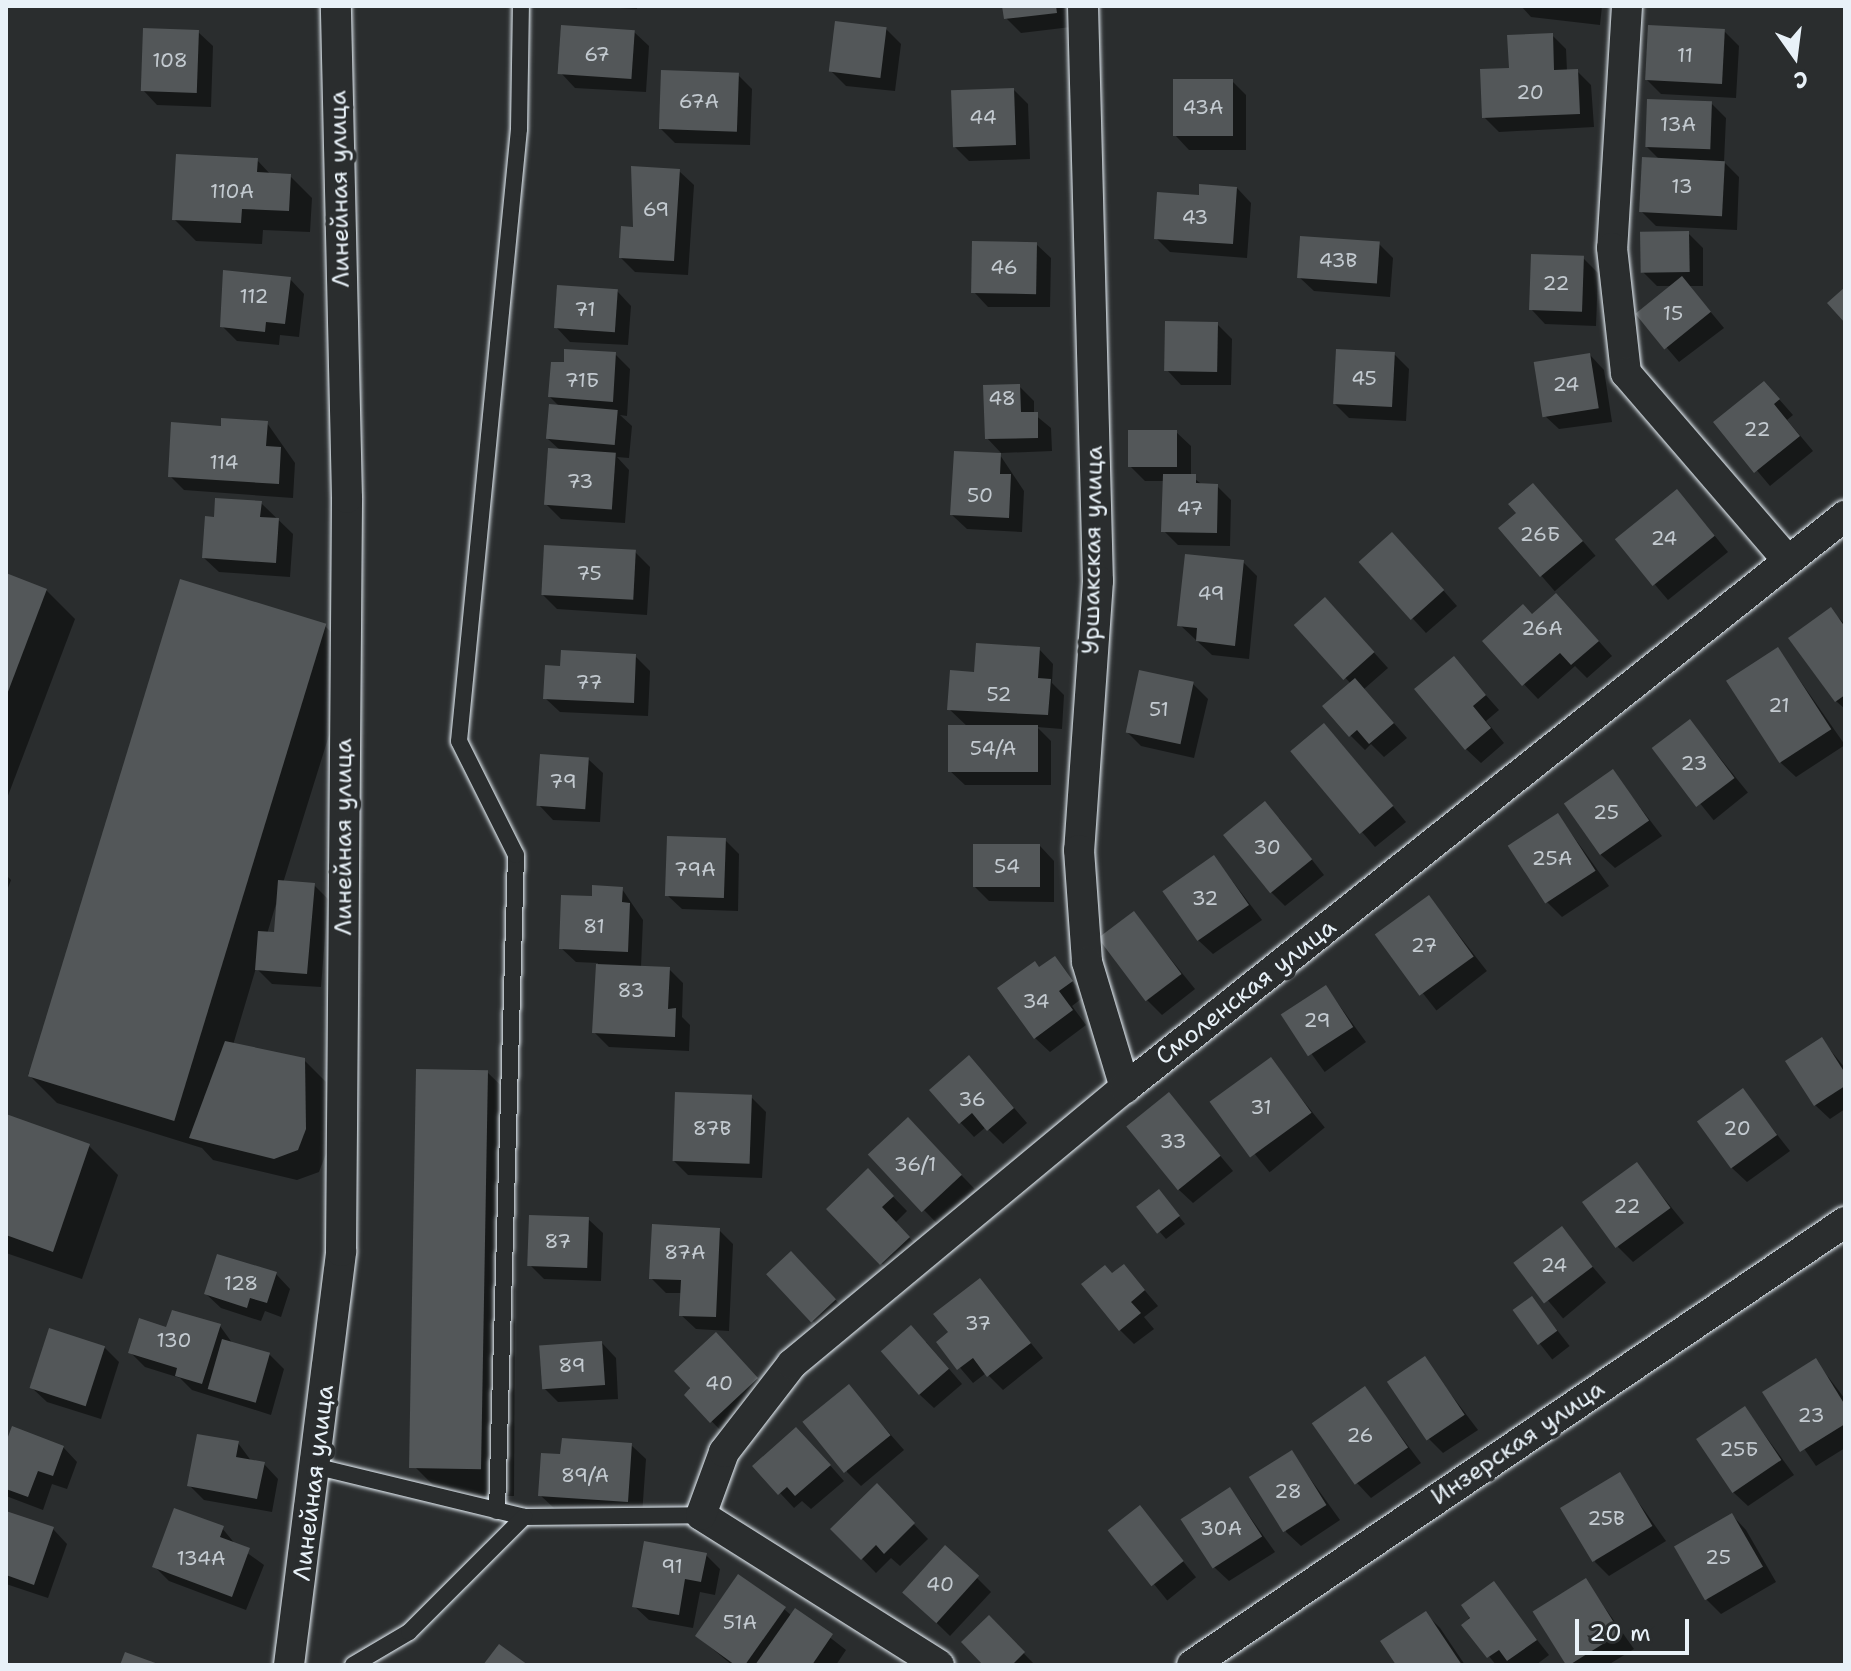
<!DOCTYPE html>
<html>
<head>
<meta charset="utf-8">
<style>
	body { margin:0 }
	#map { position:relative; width:1851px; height:1671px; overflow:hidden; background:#2a2d2e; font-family:"Shantell Sans",sans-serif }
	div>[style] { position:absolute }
	.shadow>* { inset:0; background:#0007; transform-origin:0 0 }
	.building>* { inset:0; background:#535759; transform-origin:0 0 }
	.roads { filter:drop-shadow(0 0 2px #e8f1f8) drop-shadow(0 0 2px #e8f1f8) }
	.lane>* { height:16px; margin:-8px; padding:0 8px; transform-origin:8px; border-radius:8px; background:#2a2d2e }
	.street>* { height:30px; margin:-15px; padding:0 15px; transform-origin:15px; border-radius:15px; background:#2a2d2e }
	span { translate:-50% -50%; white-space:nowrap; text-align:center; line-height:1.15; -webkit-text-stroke:8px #2a2d2e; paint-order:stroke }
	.number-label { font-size:20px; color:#c3cad0 }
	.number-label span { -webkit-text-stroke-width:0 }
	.street-label { font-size:24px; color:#e8f1f8 }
	.frame { position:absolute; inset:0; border:8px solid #e8f1f8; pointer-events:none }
	.north { position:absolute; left:1755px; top:16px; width:80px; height:80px; -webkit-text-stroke:6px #2a2d2e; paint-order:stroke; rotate:166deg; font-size:22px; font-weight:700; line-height:32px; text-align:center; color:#e8f1f8 }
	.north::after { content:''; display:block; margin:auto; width:28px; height:36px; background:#e8f1f8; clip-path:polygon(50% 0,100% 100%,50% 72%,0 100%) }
	.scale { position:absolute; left:1575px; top:1619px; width:114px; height:36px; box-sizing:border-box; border:4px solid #e8f1f8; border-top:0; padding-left:10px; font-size:24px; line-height:28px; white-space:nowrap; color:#e8f1f8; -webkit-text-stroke:6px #2a2d2e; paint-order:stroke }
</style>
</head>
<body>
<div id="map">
	<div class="shadow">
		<div style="clip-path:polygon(237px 6px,299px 6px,238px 7px)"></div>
		<div style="clip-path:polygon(587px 6px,637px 6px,637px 9px)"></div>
		<div style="clip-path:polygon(1004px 6px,1068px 6px,1071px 27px,1021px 33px,1006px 18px)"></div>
		<div style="clip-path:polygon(1521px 6px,1602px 6px,1600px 25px,1531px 17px)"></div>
		<div style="clip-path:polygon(886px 29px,901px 44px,895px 91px,846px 86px,831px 71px)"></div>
		<div style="clip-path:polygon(1724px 31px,1739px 46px,1736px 98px,1661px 94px,1646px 79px)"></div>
		<div style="clip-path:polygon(198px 32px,213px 46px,211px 107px,157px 105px,143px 90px)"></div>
		<div style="clip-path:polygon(634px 32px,649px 46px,646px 92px,575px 88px,561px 73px)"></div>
		<div style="clip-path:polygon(1552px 35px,1566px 49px,1567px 71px,1577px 71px,1591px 85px,1594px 127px,1499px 132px,1484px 117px,1511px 69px)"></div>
		<div style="clip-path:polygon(738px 75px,752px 89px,750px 145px,675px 143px,661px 129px)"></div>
		<div style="clip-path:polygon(1232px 81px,1246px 95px,1246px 150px,1189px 150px,1175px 135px)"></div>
		<div style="clip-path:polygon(1014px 90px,1028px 104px,1030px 159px,969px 161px,955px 147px)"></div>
		<div style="clip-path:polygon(1711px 103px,1726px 118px,1724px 162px,1739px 177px,1737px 230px,1656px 226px,1641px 211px,1660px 160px,1647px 147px)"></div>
		<div style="clip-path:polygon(257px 160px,271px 175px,290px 176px,312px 198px,310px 232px,263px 230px,262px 244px,196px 241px,174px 219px)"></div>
		<div style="clip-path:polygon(679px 171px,694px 185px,688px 275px,635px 272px,621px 258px,635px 229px)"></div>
		<div style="clip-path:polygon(1237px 188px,1251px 203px,1247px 258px,1170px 252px,1156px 238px,1200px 197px)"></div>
		<div style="clip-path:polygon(1688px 233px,1703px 248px,1703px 286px,1689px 286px,1724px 328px,1679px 362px,1638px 314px,1673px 286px,1657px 286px,1643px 272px)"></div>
		<div style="clip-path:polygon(1036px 244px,1051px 258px,1050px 307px,988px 307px,974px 292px)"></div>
		<div style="clip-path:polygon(1379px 244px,1393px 258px,1390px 297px,1314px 291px,1299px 277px)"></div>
		<div style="clip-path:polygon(1583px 258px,1598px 273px,1596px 326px,1545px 324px,1531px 309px)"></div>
		<div style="clip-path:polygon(290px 279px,304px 294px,299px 337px,280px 335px,279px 345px,237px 341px,222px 326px)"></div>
		<div style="clip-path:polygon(617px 291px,631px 306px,628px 345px,570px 342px,556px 327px)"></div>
		<div style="clip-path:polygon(1217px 324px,1232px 339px,1231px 385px,1181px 385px,1167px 370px)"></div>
		<div style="clip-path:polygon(615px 354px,630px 369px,627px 416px,620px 415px,632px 426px,629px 458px,617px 457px,629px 470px,625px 523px,561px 519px,546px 504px,561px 451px,548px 439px,560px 407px,550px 397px)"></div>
		<div style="clip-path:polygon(1394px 354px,1409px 369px,1406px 421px,1349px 418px,1335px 404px)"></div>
		<div style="clip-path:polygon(1590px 355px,1604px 370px,1612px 422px,1559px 429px,1544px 415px)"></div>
		<div style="clip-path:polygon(1019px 386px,1034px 401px,1034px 414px,1051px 428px,1052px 451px,1001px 453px,987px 438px)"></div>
		<div style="clip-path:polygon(1778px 398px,1793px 415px,1787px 420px,1813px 451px,1770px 486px,1716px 422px)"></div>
		<div style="clip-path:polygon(267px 423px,295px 463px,293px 498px,184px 490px,170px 476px,223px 428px)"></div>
		<div style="clip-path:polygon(1176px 432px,1191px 446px,1191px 476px,1204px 486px,1217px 486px,1231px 500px,1230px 546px,1178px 545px,1164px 531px,1164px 481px,1145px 481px,1130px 466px)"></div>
		<div style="clip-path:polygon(1000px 455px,1024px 491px,1022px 532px,967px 529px,952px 515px)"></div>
		<div style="left:1547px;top:500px;width:74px;height:54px;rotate:49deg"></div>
		<div style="clip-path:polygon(261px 503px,293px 534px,290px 577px,219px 572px,204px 558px,215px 519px)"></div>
		<div style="clip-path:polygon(1691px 507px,1728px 552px,1668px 600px,1617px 540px)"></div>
		<div style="clip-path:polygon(1407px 549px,1457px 606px,1426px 633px,1361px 562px)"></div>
		<div style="clip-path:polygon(635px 552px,650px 567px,647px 615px,557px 609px,543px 595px)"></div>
		<div style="clip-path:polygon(1243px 562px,1257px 576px,1249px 659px,1212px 655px,1180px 625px)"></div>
		<div style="clip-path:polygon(6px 575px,46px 590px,75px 619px,6px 801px)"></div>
		<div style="clip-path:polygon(1571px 610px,1612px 656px,1587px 678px,1575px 666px,1538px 699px,1484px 642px)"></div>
		<div style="clip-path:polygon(1830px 610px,1845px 624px,1845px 709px,1836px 701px)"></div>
		<div style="clip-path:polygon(1339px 614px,1388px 668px,1364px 689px,1407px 738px,1384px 757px,1371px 744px,1365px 750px,1350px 735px,1351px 684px,1297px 625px)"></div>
		<div style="clip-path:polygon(evenodd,325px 626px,354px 655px,283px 883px,314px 885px,328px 899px,321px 987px,272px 984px,256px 968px,233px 1045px,304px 1060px,326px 1082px,327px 1151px,319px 1172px,297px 1180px,213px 1160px,202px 1148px,57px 1103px,28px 1074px,325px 626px,276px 904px,276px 934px,267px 934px,276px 904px)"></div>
		<div style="clip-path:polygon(1039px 649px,1053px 664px,1052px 683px,1064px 695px,1062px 729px,1037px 727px,1051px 741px,1051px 785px,965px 785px,950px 771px,968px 727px,949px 709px,976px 674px)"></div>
		<div style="clip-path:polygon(1778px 649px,1845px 745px,1796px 777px,1781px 763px)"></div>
		<div style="clip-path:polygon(635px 656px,650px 671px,648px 716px,560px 712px,545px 698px,562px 668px)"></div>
		<div style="clip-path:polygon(1454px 659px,1499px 710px,1486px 721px,1504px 743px,1481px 763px,1466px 749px)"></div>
		<div style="clip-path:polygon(1193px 684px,1208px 699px,1194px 758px,1141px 746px,1127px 732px)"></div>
		<div style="left:1690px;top:721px;width:92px;height:44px;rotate:51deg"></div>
		<div style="clip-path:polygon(1338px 740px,1406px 822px,1375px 847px,1293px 752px)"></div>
		<div style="clip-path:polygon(588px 759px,603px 773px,600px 822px,553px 820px,539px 805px)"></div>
		<div style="clip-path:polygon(1613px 772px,1662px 836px,1615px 868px,1600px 854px)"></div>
		<div style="clip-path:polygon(1558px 815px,1609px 886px,1562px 917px,1547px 902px)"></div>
		<div style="clip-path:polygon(1279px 818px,1324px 875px,1285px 906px,1271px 892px)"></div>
		<div style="clip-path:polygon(725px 840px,739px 854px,738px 911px,682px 909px,667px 895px)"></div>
		<div style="clip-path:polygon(1040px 846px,1054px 861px,1054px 902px,989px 901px,974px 886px)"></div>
		<div style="clip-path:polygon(1214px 857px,1262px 920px,1213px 954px,1198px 940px)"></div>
		<div style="clip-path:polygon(6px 875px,11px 880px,6px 893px)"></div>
		<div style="clip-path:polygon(622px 889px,643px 920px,641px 967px,669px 969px,683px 983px,682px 1017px,690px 1025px,689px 1051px,609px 1047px,594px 1032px,598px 963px,576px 962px,561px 948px,593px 898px)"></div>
		<div style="left:1429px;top:897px;width:94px;height:64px;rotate:52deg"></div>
		<div style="clip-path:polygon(1134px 914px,1195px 989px,1162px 1015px,1147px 1000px)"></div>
		<div style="clip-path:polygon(1054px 959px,1085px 996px,1072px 1006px,1086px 1025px,1050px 1052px,1035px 1038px,1040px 969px)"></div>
		<div style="left:1326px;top:987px;width:68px;height:51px;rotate:54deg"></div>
		<div style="clip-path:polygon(1822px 1040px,1845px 1068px,1845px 1109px,1830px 1119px,1815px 1105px)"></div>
		<div style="left:1270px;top:1060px;width:87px;height:71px;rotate:51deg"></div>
		<div style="clip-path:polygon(487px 1072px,516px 1100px,514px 1496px,444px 1496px,415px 1467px)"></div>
		<div style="clip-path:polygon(983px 1072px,1027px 1123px,1003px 1144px,986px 1127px,974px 1137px,960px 1122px)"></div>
		<div style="clip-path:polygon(1743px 1091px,1790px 1151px,1747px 1182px,1732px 1168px)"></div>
		<div style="clip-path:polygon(1169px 1095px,1233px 1171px,1193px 1203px,1178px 1189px)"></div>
		<div style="clip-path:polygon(751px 1097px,766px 1112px,762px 1178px,688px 1175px,673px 1160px)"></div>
		<div style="clip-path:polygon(6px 1117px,89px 1146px,118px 1175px,82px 1279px,6px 1253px)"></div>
		<div style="left:908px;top:1120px;width:96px;height:51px;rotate:46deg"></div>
		<div style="clip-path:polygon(1637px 1165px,1684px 1223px,1633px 1262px,1618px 1247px)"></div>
		<div style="clip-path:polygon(868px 1171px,907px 1211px,895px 1223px,923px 1252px,896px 1278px,829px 1209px)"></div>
		<div style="clip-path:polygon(1165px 1199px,1185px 1224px,1166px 1239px,1139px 1208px)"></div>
		<div style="clip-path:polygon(588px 1219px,603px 1233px,601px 1281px,544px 1279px,530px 1265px)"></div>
		<div style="left:1561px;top:1229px;width:70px;height:56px;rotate:50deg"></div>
		<div style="clip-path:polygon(719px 1230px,733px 1244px,729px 1331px,696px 1329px,681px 1315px,682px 1293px,666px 1293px,651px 1278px)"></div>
		<div style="clip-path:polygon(1124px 1266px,1158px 1306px,1144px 1317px,1154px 1329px,1134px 1344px,1120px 1330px,1113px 1275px)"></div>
		<div style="clip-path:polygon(805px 1268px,849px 1314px,826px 1335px,812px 1320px)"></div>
		<div style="clip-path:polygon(276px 1274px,290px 1289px,281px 1317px,265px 1311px,261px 1321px,221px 1308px,206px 1294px)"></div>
		<div style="clip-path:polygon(980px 1281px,1043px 1358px,1003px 1390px,986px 1373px,973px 1383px,938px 1342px,951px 1333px)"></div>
		<div style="left:1532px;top:1298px;width:61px;height:22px;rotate:52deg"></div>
		<div style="clip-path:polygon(220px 1326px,233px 1344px,269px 1354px,284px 1369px,271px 1415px,192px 1390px,180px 1378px,145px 1367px,130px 1352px,168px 1329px)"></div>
		<div style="clip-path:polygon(716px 1335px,771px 1393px,726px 1436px,686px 1395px)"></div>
		<div style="clip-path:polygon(926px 1342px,962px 1384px,934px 1408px,919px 1394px)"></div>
		<div style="clip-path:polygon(602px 1343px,616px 1358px,618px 1399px,558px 1402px,543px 1387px)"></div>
		<div style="clip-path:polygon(104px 1347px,119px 1362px,101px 1419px,47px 1402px,32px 1388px)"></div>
		<div style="clip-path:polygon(1424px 1359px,1478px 1430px,1443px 1453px,1429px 1439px)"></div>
		<div style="clip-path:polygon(1816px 1361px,1845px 1399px,1845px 1448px,1816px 1466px,1765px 1392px)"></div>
		<div style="clip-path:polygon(849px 1387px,904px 1450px,861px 1486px,847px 1472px)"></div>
		<div style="clip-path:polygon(1365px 1389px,1421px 1463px,1371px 1498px,1357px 1483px)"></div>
		<div style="clip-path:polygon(1745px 1408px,1794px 1475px,1748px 1506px,1733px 1492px)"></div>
		<div style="clip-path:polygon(238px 1443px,252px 1462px,264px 1464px,278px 1479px,272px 1512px,204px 1500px,189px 1485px)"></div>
		<div style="clip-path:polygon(811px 1444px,844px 1481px,811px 1509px,802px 1501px,794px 1508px,755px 1466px)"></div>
		<div style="clip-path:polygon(631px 1445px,646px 1459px,642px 1515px,555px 1509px,540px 1495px,562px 1456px)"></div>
		<div style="clip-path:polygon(63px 1447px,77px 1462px,67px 1489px,52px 1484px,43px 1510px,6px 1496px,6px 1448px)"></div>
		<div style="clip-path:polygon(1291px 1452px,1340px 1520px,1301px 1546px,1286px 1532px)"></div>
		<div style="clip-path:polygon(1619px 1475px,1666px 1541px,1609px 1576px,1595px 1562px)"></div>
		<div style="clip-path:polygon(877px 1486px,928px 1539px,900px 1566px,891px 1558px,876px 1573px,833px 1529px)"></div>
		<div style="clip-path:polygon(1230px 1489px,1275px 1552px,1229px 1581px,1214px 1567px)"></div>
		<div style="left:1140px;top:1508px;width:89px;height:37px;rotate:51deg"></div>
		<div style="clip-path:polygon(6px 1513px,53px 1529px,67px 1544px,48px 1598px,6px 1584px)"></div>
		<div style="clip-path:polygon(1732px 1515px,1746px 1530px,1776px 1582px,1721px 1614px,1707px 1600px)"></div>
		<div style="clip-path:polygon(222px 1528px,236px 1545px,264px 1565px,246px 1610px,169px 1581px,154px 1566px)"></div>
		<div style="clip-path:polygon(706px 1555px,720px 1569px,715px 1595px,700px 1592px,693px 1628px,649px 1620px,634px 1606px)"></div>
		<div style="clip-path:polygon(977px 1578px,991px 1592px,950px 1636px,904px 1591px)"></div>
		<div style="clip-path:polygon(1586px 1581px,1634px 1649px,1608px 1665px,1569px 1665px,1536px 1612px)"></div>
		<div style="clip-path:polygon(1493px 1584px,1549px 1655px,1536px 1665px,1496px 1665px,1464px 1625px)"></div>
		<div style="clip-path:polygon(784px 1609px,792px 1616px,796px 1611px,846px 1650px,836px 1665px,732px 1665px,697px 1636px)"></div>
		<div style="clip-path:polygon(1426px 1614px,1440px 1628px,1465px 1665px,1398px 1665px)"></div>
		<div style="clip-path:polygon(989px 1618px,1035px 1665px,986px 1665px)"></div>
	</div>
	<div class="building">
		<div style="clip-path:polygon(1002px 6px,1056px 6px,1057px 13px,1004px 19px)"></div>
		<div style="left:835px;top:21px;width:52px;height:51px;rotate:7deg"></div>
		<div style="left:561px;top:25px;width:74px;height:49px;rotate:4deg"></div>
		<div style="left:1648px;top:25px;width:77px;height:55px;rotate:3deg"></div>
		<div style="left:143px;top:28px;width:56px;height:63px;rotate:2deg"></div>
		<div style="clip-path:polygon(1553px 33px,1554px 70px,1578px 69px,1580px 114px,1482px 118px,1480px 69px,1509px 68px,1507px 35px)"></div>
		<div style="left:661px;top:70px;width:78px;height:59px;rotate:2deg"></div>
		<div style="left:1173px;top:79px;width:60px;height:57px"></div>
		<div style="left:1014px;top:88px;width:57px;height:63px;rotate:88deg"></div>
		<div style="left:1647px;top:99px;width:65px;height:48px;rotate:2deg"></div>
		<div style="clip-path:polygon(176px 154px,258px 158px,257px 172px,291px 174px,289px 211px,242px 209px,241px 223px,172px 220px)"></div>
		<div style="left:1642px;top:157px;width:83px;height:55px;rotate:3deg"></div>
		<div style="clip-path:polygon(631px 166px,680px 169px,674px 261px,619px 258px,621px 226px,633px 227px)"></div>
		<div style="clip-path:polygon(1199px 184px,1237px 187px,1233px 244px,1154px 239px,1157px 192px,1199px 195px)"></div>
		<div style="left:1689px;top:231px;width:41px;height:49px;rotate:89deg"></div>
		<div style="left:1300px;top:236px;width:80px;height:42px;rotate:4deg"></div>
		<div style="left:972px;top:241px;width:65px;height:52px;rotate:1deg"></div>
		<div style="left:1531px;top:254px;width:53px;height:56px;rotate:2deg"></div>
		<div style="clip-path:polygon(223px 270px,291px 277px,285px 324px,266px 322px,265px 332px,220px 327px)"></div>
		<div style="left:1682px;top:276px;width:46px;height:60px;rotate:51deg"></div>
		<div style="left:557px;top:285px;width:61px;height:43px;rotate:4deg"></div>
		<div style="clip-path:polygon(1845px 287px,1845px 323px,1827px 303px)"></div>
		<div style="left:1165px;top:321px;width:53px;height:50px;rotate:1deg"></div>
		<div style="clip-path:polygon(564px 349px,616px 352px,613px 402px,548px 397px,551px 362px,564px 362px)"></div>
		<div style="left:1336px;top:349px;width:59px;height:55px;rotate:3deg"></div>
		<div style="left:1590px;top:353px;width:56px;height:57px;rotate:81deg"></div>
		<div style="clip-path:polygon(1764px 381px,1780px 399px,1774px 404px,1800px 436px,1754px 473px,1713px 422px)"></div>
		<div style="clip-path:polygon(1020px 384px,1021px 412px,1038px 412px,1038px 438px,985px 439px,983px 385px)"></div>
		<div style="left:549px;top:404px;width:69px;height:35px;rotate:5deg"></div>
		<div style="clip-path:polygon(221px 418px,268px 421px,266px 446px,281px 447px,279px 484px,168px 477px,171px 422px,221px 426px)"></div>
		<div style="left:1128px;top:430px;width:49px;height:37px"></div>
		<div style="left:548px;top:448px;width:68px;height:57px;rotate:4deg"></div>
		<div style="clip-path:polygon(954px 451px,1001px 453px,1000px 474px,1011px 474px,1009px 518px,950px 515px)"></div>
		<div style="clip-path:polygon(1163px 474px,1196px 474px,1196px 483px,1218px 484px,1217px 533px,1161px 532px)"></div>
		<div style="clip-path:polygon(1533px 483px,1583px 541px,1540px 577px,1498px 528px,1516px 513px,1508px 504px)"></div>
		<div style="left:1677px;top:489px;width:60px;height:80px;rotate:51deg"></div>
		<div style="clip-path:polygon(215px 498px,262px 501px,260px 517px,279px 518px,276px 563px,202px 558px,205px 516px,214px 517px)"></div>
		<div style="left:1392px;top:532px;width:78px;height:45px;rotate:48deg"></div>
		<div style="left:544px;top:545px;width:92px;height:50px;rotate:3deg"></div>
		<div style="clip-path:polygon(1185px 554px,1244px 560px,1235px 646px,1196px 641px,1197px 628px,1177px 626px)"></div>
		<div style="clip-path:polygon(6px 573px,47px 589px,6px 697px)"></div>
		<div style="left:180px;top:579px;width:153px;height:520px;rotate:17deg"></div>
		<div style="clip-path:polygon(1556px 593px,1599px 641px,1571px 665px,1560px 653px,1522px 686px,1482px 641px,1523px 604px,1532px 614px)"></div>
		<div style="left:1325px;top:597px;width:74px;height:42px;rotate:48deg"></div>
		<div style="clip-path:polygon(1831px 607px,1845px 627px,1845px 695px,1835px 702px,1788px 638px)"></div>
		<div style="clip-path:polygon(976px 643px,1040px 647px,1038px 678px,1051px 679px,1048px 715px,947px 710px,950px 670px,974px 672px)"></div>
		<div style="left:1778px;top:647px;width:98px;height:62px;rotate:57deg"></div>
		<div style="clip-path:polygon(561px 650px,636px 654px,634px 703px,543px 699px,545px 665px,560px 666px)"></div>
		<div style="clip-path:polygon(1454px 656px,1486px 695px,1473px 706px,1491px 728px,1465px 750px,1414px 689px)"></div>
		<div style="left:1139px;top:670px;width:56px;height:64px;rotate:12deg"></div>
		<div style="clip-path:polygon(1355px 678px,1394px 723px,1369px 744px,1357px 730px,1349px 737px,1322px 706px)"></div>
		<div style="left:1690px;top:719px;width:74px;height:48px;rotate:53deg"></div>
		<div style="left:1324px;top:723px;width:108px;height:44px;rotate:50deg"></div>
		<div style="left:948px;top:725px;width:90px;height:47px"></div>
		<div style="left:540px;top:754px;width:49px;height:52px;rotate:4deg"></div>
		<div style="left:1613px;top:769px;width:63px;height:60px;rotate:55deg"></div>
		<div style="left:1265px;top:801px;width:75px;height:54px;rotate:51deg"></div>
		<div style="left:1558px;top:813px;width:69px;height:60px;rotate:57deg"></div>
		<div style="left:667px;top:836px;width:59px;height:60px;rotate:2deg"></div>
		<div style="left:973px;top:844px;width:67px;height:43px"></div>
		<div style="left:1214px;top:855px;width:61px;height:63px;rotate:55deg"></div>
		<div style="clip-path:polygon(278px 880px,315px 883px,307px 974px,255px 970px,258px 931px,274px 932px)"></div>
		<div style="clip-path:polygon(592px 885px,623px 887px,622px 902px,630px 903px,628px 952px,559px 949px,561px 895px,592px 896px)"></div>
		<div style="left:1429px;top:895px;width:76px;height:67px;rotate:54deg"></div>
		<div style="left:1134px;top:911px;width:79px;height:45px;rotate:53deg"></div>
		<div style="clip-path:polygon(1055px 956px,1073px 981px,1059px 991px,1073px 1010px,1034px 1039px,997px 988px,1035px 961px,1039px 967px)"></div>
		<div style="clip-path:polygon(596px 964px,670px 967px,668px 1009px,676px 1008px,675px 1037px,592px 1033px)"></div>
		<div style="left:1326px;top:985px;width:50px;height:54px;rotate:57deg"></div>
		<div style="clip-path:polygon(1822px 1037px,1845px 1073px,1845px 1086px,1814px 1106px,1785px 1061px)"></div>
		<div style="clip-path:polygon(225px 1041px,305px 1058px,306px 1129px,298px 1150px,274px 1159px,189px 1138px)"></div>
		<div style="clip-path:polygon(969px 1055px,1014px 1108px,987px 1131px,972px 1113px,959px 1124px,929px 1090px)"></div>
		<div style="left:1271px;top:1057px;width:69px;height:76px;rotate:54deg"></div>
		<div style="left:416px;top:1069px;width:72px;height:399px;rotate:1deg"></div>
		<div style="left:1743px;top:1088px;width:58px;height:57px;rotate:54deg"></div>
		<div style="left:675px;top:1092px;width:77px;height:69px;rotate:2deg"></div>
		<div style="left:1169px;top:1092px;width:82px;height:55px;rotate:51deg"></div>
		<div style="clip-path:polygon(6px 1114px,90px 1144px,53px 1252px,6px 1235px)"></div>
		<div style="left:908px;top:1117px;width:79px;height:55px;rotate:47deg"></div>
		<div style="left:1637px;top:1162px;width:57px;height:68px;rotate:54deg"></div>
		<div style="clip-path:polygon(868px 1168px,894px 1196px,882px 1207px,910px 1237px,880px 1265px,826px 1209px)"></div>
		<div style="left:1159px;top:1189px;width:34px;height:29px;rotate:52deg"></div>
		<div style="left:529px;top:1215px;width:60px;height:51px;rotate:2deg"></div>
		<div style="clip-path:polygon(652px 1224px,720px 1228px,716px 1317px,679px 1316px,681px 1280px,649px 1279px)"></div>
		<div style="left:1562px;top:1226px;width:51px;height:61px;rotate:53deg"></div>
		<div style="left:791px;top:1251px;width:66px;height:34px;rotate:47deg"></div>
		<div style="clip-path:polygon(217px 1254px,277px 1272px,267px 1303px,250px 1298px,247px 1308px,204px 1294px)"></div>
		<div style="clip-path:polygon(1124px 1264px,1145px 1290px,1131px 1302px,1141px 1313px,1119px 1331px,1081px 1284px,1105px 1265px,1112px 1273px)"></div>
		<div style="clip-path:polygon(980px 1278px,1031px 1343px,987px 1377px,973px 1358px,957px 1370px,936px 1342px,948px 1332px,933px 1314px)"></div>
		<div style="left:1532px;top:1296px;width:43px;height:24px;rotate:54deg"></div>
		<div style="clip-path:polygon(172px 1310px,221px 1324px,202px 1384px,175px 1376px,177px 1368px,128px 1353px,139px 1318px,166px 1327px)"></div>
		<div style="left:911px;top:1325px;width:58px;height:40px;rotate:49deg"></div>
		<div style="left:49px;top:1328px;width:59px;height:63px;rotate:18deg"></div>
		<div style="clip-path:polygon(716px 1332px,758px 1378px,710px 1423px,684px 1395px,690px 1388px,674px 1371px)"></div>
		<div style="left:222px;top:1339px;width:50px;height:52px;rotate:16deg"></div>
		<div style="left:602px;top:1341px;width:44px;height:63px;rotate:86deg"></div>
		<div style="left:1425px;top:1356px;width:71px;height:46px;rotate:56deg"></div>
		<div style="clip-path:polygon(1816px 1358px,1845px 1405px,1845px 1424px,1800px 1452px,1762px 1392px)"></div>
		<div style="left:849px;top:1384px;width:66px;height:60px;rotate:51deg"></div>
		<div style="left:1365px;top:1386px;width:75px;height:65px;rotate:55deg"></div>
		<div style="left:1745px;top:1406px;width:65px;height:59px;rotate:56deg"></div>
		<div style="clip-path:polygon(12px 1426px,64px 1446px,53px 1476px,38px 1471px,28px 1497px,6px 1489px,6px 1442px)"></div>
		<div style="clip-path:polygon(796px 1427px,831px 1465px,795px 1496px,787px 1487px,778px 1495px,752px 1466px)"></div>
		<div style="clip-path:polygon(197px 1434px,239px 1441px,236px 1457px,265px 1462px,257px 1499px,187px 1486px)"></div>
		<div style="clip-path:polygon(562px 1438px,632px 1443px,628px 1502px,538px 1496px,541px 1453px,560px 1454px)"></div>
		<div style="left:1292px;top:1450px;width:65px;height:51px;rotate:58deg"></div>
		<div style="left:1620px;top:1472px;width:63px;height:70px;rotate:59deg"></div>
		<div style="clip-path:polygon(877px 1483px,915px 1523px,884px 1554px,876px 1545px,861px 1560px,830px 1529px)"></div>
		<div style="left:1230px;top:1487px;width:59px;height:59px;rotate:57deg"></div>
		<div style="left:1140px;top:1505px;width:71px;height:41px;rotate:52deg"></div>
		<div style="clip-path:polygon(174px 1508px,224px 1526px,220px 1537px,250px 1548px,232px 1597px,152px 1567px)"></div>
		<div style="clip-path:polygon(6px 1511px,54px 1527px,34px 1585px,6px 1575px)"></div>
		<div style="left:1732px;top:1513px;width:62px;height:67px;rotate:60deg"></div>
		<div style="clip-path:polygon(644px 1541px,707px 1553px,701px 1582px,685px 1579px,679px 1615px,632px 1607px)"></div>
		<div style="left:945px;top:1545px;width:46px;height:64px;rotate:42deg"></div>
		<div style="clip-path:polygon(738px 1574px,786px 1607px,745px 1665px,735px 1665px,695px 1636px)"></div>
		<div style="left:1586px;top:1578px;width:65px;height:63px;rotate:58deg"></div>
		<div style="clip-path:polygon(1494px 1581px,1537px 1640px,1507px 1661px,1499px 1650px,1487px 1658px,1461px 1625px,1470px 1618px,1461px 1605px)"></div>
		<div style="clip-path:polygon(795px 1608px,833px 1634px,812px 1665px,755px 1665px)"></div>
		<div style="clip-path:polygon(1426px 1611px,1462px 1665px,1396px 1665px,1380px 1641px)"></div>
		<div style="clip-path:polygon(989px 1615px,1025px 1652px,1012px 1665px,983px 1665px,961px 1642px)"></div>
		<div style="clip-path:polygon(499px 1644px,528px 1665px,483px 1665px)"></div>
		<div style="clip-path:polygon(125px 1652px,161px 1665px,120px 1665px)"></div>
	</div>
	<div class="roads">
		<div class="lane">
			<div style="left:318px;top:1467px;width:212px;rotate:13.6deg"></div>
			<div style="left:524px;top:1517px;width:177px;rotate:-0.6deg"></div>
			<div style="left:497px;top:1511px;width:656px;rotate:-88.34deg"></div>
			<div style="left:516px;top:855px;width:127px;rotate:-116.6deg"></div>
			<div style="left:459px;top:741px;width:615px;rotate:-84.4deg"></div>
			<div style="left:519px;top:129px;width:123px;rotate:-89.1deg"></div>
			<div style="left:353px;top:1665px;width:65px;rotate:-30.5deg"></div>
			<div style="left:409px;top:1632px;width:163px;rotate:-45deg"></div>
		</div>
		<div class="street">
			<div style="left:1083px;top:6px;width:575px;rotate:88.51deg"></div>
			<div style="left:1098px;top:581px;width:270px;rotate:94deg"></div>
			<div style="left:1079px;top:850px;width:112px;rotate:85.9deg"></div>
			<div style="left:1087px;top:962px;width:132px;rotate:73.2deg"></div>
			<div style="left:1627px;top:6px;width:242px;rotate:93.5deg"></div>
			<div style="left:1612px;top:248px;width:126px;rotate:83.6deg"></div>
			<div style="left:1626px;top:373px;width:248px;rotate:49.2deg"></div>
			<div style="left:289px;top:1665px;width:417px;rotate:-82.8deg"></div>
			<div style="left:341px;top:1251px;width:753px;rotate:-89.54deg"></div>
			<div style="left:347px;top:498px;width:492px;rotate:-91.3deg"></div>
			<div style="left:939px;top:1665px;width:281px;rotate:-147.8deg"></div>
			<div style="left:701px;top:1515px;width:67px;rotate:-69.9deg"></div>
			<div style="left:724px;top:1452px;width:111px;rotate:-52.3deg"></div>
			<div style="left:792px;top:1364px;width:433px;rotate:-39.7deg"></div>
			<div style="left:1125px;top:1088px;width:920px;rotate:-38.47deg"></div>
			<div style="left:1192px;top:1665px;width:789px;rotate:-34.15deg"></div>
		</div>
	</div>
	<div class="number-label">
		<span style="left:597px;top:54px">67</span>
		<span style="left:1685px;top:55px">11</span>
		<span style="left:170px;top:60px">108</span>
		<span style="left:1530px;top:92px">20</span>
		<span style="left:699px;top:101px">67А</span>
		<span style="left:1203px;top:107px">43А</span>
		<span style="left:983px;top:117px">44</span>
		<span style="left:1678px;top:124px">13А</span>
		<span style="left:1682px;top:186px">13</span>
		<span style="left:232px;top:191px">110А</span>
		<span style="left:656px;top:209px">69</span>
		<span style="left:1195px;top:217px">43</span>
		<span style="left:1338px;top:260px">43В</span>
		<span style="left:1004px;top:267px">46</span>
		<span style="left:1556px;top:283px">22</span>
		<span style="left:254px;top:296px">112</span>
		<span style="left:585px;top:309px">71</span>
		<span style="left:1673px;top:313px">15</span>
		<span style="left:1364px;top:378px">45</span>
		<span style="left:582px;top:380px">71Б</span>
		<span style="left:1566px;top:384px">24</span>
		<span style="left:1002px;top:398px">48</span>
		<span style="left:1757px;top:429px">22</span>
		<span style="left:224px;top:462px">114</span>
		<span style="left:580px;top:481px">73</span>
		<span style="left:980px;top:495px">50</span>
		<span style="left:1190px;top:508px">47</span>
		<span style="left:1540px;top:534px">26Б</span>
		<span style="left:1664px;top:538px">24</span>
		<span style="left:589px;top:573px">75</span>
		<span style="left:1211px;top:593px">49</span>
		<span style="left:1542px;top:628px">26А</span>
		<span style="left:589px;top:682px">77</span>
		<span style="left:999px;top:694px">52</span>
		<span style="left:1779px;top:705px">21</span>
		<span style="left:1159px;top:709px">51</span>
		<span style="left:993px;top:748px">54/А</span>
		<span style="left:1694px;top:763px">23</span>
		<span style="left:563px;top:781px">79</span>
		<span style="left:1606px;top:812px">25</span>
		<span style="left:1267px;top:847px">30</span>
		<span style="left:1552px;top:858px">25А</span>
		<span style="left:1007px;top:866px">54</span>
		<span style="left:695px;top:869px">79А</span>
		<span style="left:1205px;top:898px">32</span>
		<span style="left:594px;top:926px">81</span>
		<span style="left:1424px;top:945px">27</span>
		<span style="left:631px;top:990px">83</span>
		<span style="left:1036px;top:1001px">34</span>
		<span style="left:1317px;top:1020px">29</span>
		<span style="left:972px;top:1099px">36</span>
		<span style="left:1261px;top:1107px">31</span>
		<span style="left:712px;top:1128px">87В</span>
		<span style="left:1737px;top:1128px">20</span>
		<span style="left:1173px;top:1141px">33</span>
		<span style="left:915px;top:1164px">36/1</span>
		<span style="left:1627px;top:1206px">22</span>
		<span style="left:558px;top:1241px">87</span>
		<span style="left:685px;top:1252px">87А</span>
		<span style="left:1554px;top:1265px">24</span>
		<span style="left:241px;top:1283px">128</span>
		<span style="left:978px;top:1323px">37</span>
		<span style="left:174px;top:1340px">130</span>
		<span style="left:572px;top:1365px">89</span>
		<span style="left:719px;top:1383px">40</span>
		<span style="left:1811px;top:1415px">23</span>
		<span style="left:1360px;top:1435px">26</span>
		<span style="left:1739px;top:1449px">25Б</span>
		<span style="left:585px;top:1475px">89/А</span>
		<span style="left:1288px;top:1491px">28</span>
		<span style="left:1606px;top:1518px">25В</span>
		<span style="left:1221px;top:1528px">30А</span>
		<span style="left:1718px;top:1557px">25</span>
		<span style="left:201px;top:1558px">134А</span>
		<span style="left:672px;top:1566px">91</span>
		<span style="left:940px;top:1584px">40</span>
		<span style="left:740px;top:1622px">51А</span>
	</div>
	<div class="street-label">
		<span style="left:340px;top:189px;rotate:-91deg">Линейная улица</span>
		<span style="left:1093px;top:550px;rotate:-89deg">Уршакская улица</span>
		<span style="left:344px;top:837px;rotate:-90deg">Линейная улица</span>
		<span style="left:1246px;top:992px;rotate:-38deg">Смоленская улица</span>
		<span style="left:1518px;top:1443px;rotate:-34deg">Инзерская улица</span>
		<span style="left:314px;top:1483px;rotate:-83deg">Линейная улица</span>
	</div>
	<div class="frame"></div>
	<div class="north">С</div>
	<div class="scale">20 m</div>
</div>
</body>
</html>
